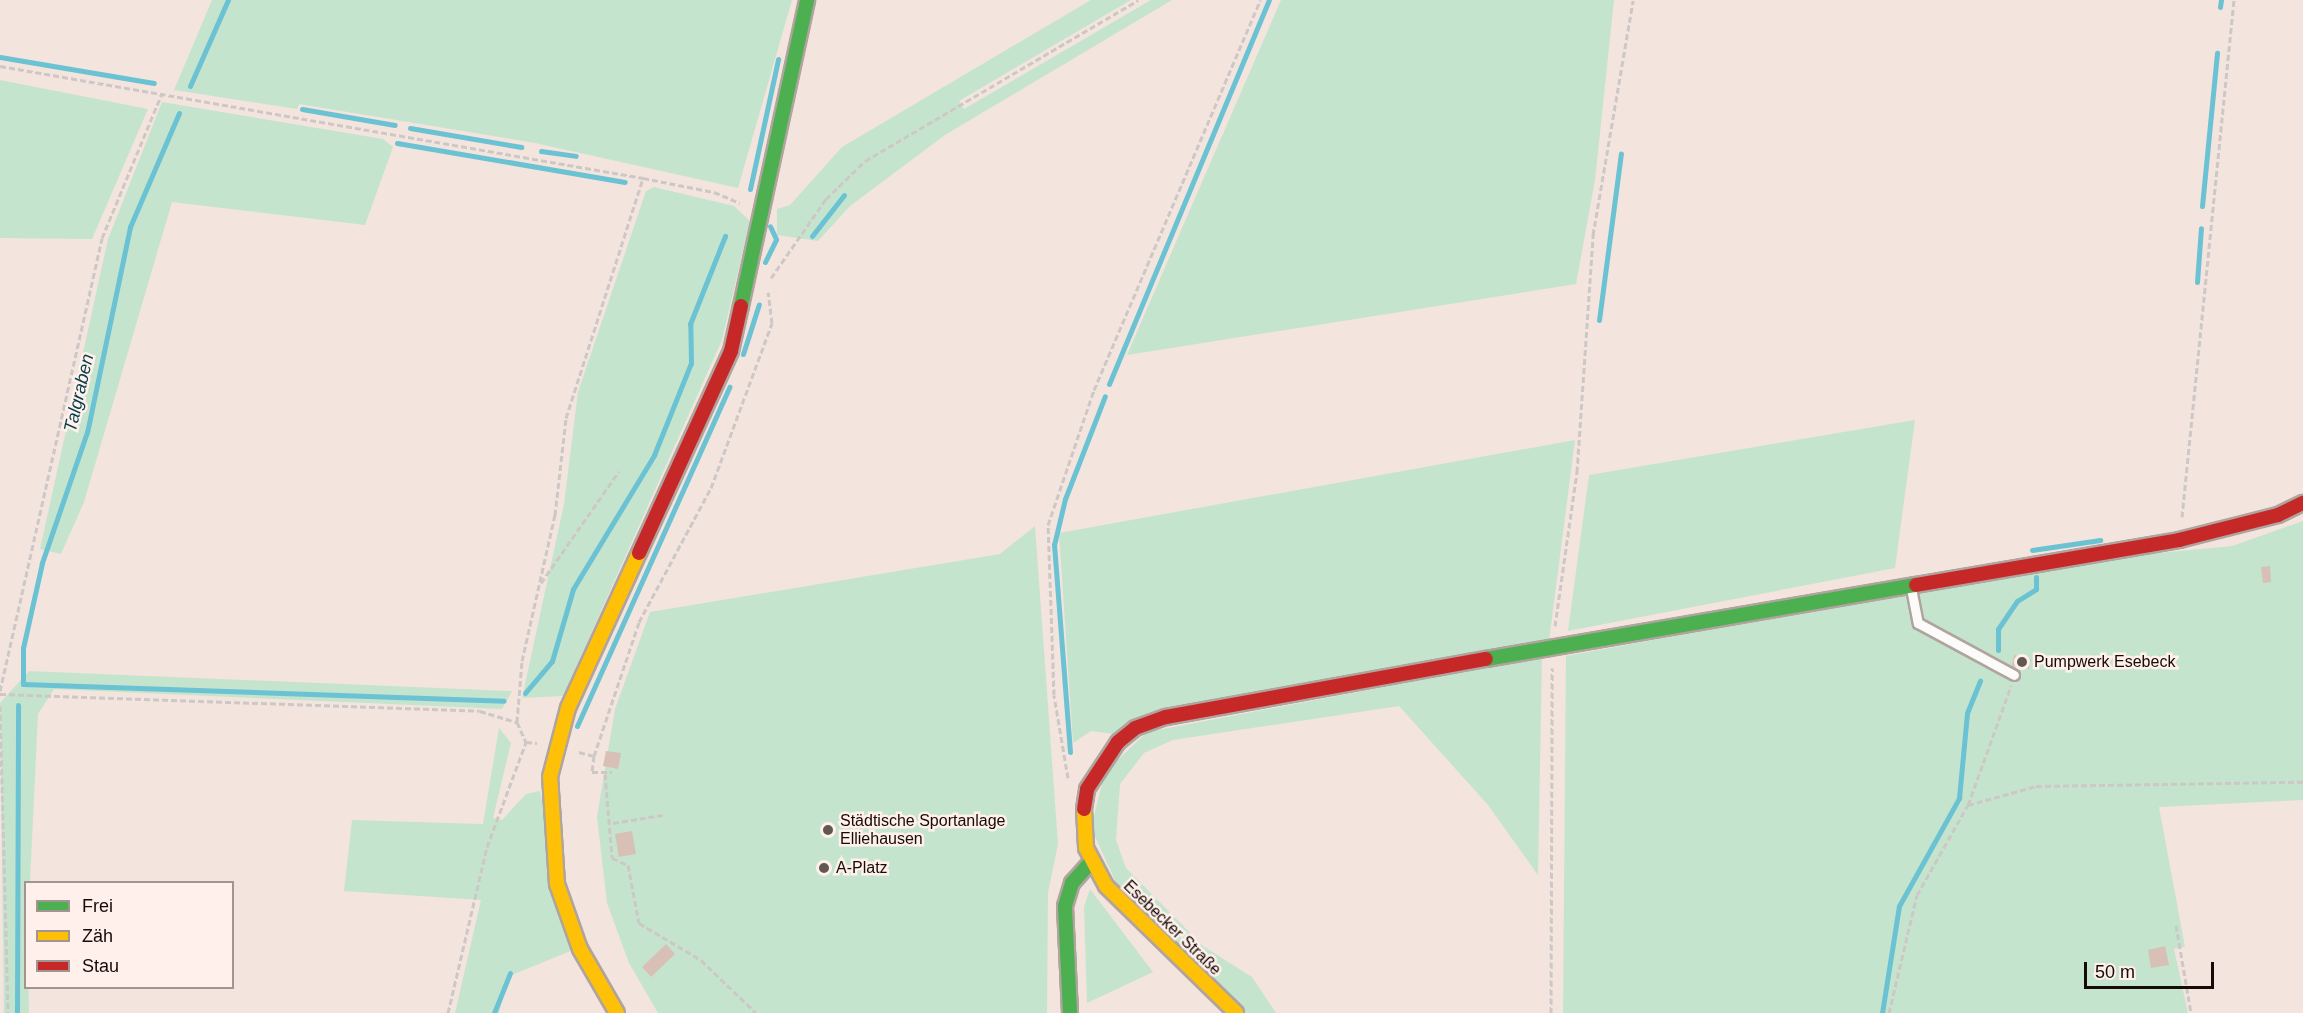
<!DOCTYPE html>
<meta charset="utf-8">
<style>
body{margin:0}
#map{position:relative;width:2303px;height:1013px;overflow:hidden;background:#f3e4dd;font-family:Helvetica,sans-serif}
div>[style]{position:absolute}
.green>*{inset:0;background:#c5e4ce}
.stream>*{height:5px;margin:-2.5px;padding:0 2.5px;transform-origin:2.5px;border-radius:2.5px;background:#6ac2d3}
.building>*{inset:0;background:#d8c0b6}
.path>*{height:3px;margin-top:-1.5px;transform-origin:0;background:repeating-linear-gradient(90deg,#cdc8c6 0 6px,transparent 0 9px)}
.roads{filter:drop-shadow(2px 0 #b0a49e) drop-shadow(-2px 0 #b0a49e) drop-shadow(0 2px #b0a49e) drop-shadow(0 -2px #b0a49e)}
.lane>*{height:9px;margin:-4.5px;padding:0 4.5px;transform-origin:4.5px;border-radius:4.5px;background:#fdfbfa}
.fast>*{height:14px;margin:-7px;padding:0 7px;transform-origin:7px;border-radius:7px;background:#4caf50}
.slow>*{height:14px;margin:-7px;padding:0 7px;transform-origin:7px;border-radius:7px;background:#ffc107}
.jam>*{height:14px;margin:-7px;padding:0 7px;transform-origin:7px;border-radius:7px;background:#c62828}
.dots>*{width:16px;height:16px;translate:-50% -50%;box-sizing:border-box;border:3px solid #fff0eb;border-radius:50%}
span{translate:-50% -50%;white-space:nowrap;text-align:center;line-height:1.15;-webkit-text-stroke:5px #fff0eb;paint-order:stroke}
.poi-label{font-size:16px;color:#160b07}
.left{translate:0 -50%;text-align:left}
.street-label{font-size:16px;color:#160b07}
.water-label{font-size:18px;color:#023e4a;font-style:italic}
.legend{position:absolute;left:24px;top:881px;width:210px;height:108px;box-sizing:border-box;background:#fff0eb;border:2px solid #a29490;margin:0;padding:8px 10px;list-style:none;font-size:18px;color:#160b07}
.legend li{display:flex;align-items:center;gap:12px;height:30px}
.legend b{width:30px;border:2px solid #a29490}
.scale{position:absolute;left:2084px;top:962px;width:130px;height:27px;box-sizing:border-box;border:3px solid #160b07;border-top:0;padding-left:8px;font-size:18px;line-height:21px;white-space:nowrap;color:#160b07;-webkit-text-stroke:4px #fff0eb;paint-order:stroke}
</style>
<div id="map">
<div class="green">
<div style="clip-path:polygon(212px 0,792px 0,738px 188px,535px 143px,299px 104px,297px 109px,174px 90px)"></div>
<div style="clip-path:polygon(1091px 0,1131px 0,959px 101px,964px 109px,1151px 0,1172px 0,945px 135px,850px 206px,818px 241px,777px 235px,777px 209px,790px 205px,842px 147px)"></div>
<div style="clip-path:polygon(1281px 0,1614px 0,1595px 180px,1576px 284px,1127px 355px)"></div>
<div style="clip-path:polygon(0 80px,148px 109px,92px 239px,0 238px)"></div>
<div style="clip-path:polygon(162px 102px,383px 139px,393px 147px,365px 225px,172px 202px,84px 502px,61px 554px,40px 549px,108px 239px)"></div>
<div style="clip-path:polygon(654px 187px,734px 206px,750px 221px,722px 340px,563px 696px,522px 698px,564px 504px,578px 392px,646px 191px)"></div>
<div style="clip-path:polygon(1915px 420px,1895px 568px,1568px 631px,1589px 475px)"></div>
<div style="clip-path:polygon(1575px 440px,1549px 641px,1113px 734px,1091px 731px,1073px 743px,1059px 533px)"></div>
<div style="clip-path:polygon(2303px 521px,2303px 800px,2159px 807px,2185px 947px,2174px 949px,2188px 1013px,1563px 1013px,1566px 656px,2096px 559px,2232px 546px)"></div>
<div style="clip-path:polygon(1035px 526px,1058px 844px,1048px 893px,1047px 1013px,658px 1013px,629px 963px,607px 903px,597px 817px,615px 709px,650px 612px,1000px 554px)"></div>
<div style="clip-path:polygon(1542px 657px,1538px 875px,1488px 805px,1399px 706px,1173px 740px,1144px 753px,1120px 784px,1116px 840px,1126px 868px,1203px 946px,1252px 977px,1276px 1013px,1247px 1013px,1121px 893px,1091px 828px,1105px 772px,1147px 732px)"></div>
<div style="clip-path:polygon(29px 671px,512px 691px,502px 709px,54px 689px,38px 714px,30px 882px,26px 882px,29px 1013px,4px 1013px,0 703px)"></div>
<div style="clip-path:polygon(499px 728px,511px 743px,493px 818px,502px 820px,526px 794px,540px 791px,573px 950px,507px 977px,499px 1013px,455px 1013px,481px 900px,344px 891px,352px 820px,483px 824px)"></div>
<div style="clip-path:polygon(1090px 889px,1153px 972px,1087px 1003px,1084px 907px)"></div>
</div>
<div class="stream">
<div style="left:2220px;top:7px;width:7px;rotate:-82deg"></div>
<div style="left:0;top:57px;width:156px;rotate:9.6deg"></div>
<div style="left:190px;top:86px;width:94px;rotate:-66.2deg"></div>
<div style="left:302px;top:109px;width:94px;rotate:9.8deg"></div>
<div style="left:179px;top:113px;width:124px;rotate:113.3deg"></div>
<div style="left:130px;top:227px;width:209px;rotate:101.8deg"></div>
<div style="left:87px;top:432px;width:139px;rotate:109deg"></div>
<div style="left:42px;top:563px;width:87px;rotate:102.6deg"></div>
<div style="left:23px;top:648px;width:36px;rotate:90deg"></div>
<div style="left:23px;top:684px;width:481px;rotate:2deg"></div>
<div style="left:410px;top:128px;width:113px;rotate:9.7deg"></div>
<div style="left:397px;top:143px;width:231px;rotate:9.7deg"></div>
<div style="left:541px;top:151px;width:35px;rotate:8deg"></div>
<div style="left:750px;top:189px;width:133px;rotate:-77.8deg"></div>
<div style="left:2202px;top:206px;width:154px;rotate:-84.4deg"></div>
<div style="left:812px;top:236px;width:52px;rotate:-52deg"></div>
<div style="left:765px;top:262px;width:25px;rotate:-64deg"></div>
<div style="left:776px;top:239px;width:14px;rotate:-115deg"></div>
<div style="left:2197px;top:282px;width:54px;rotate:-85.8deg"></div>
<div style="left:1599px;top:320px;width:168px;rotate:-82.5deg"></div>
<div style="left:743px;top:354px;width:52px;rotate:-72.3deg"></div>
<div style="left:1109px;top:384px;width:416px;rotate:-67.4deg"></div>
<div style="left:2032px;top:550px;width:69px;rotate:-8.4deg"></div>
<div style="left:1998px;top:650px;width:21px;rotate:-90deg"></div>
<div style="left:1998px;top:629px;width:34px;rotate:-56deg"></div>
<div style="left:2017px;top:601px;width:22px;rotate:-32deg"></div>
<div style="left:2036px;top:589px;width:12px;rotate:-90deg"></div>
<div style="left:525px;top:693px;width:42px;rotate:-49.8deg"></div>
<div style="left:552px;top:661px;width:75px;rotate:-73.7deg"></div>
<div style="left:573px;top:589px;width:157px;rotate:-58.8deg"></div>
<div style="left:654px;top:455px;width:99px;rotate:-68.1deg"></div>
<div style="left:691px;top:363px;width:39px;rotate:-91deg"></div>
<div style="left:690px;top:324px;width:95px;rotate:-68.3deg"></div>
<div style="left:577px;top:726px;width:372px;rotate:-65.8deg"></div>
<div style="left:1070px;top:752px;width:208px;rotate:-94.4deg"></div>
<div style="left:1054px;top:545px;width:47px;rotate:-76.6deg"></div>
<div style="left:1065px;top:499px;width:110px;rotate:-68.8deg"></div>
<div style="left:17px;top:1013px;width:308px;rotate:-89.8deg"></div>
<div style="left:494px;top:1013px;width:43px;rotate:-68.2deg"></div>
<div style="left:1882px;top:1013px;width:108px;rotate:-81deg"></div>
<div style="left:1899px;top:906px;width:124px;rotate:-60.9deg"></div>
<div style="left:1959px;top:798px;width:85px;rotate:-84.6deg"></div>
<div style="left:1967px;top:713px;width:35px;rotate:-68deg"></div>
</div>
<div class="building">
<div style="clip-path:polygon(2270px 566px,2271px 582px,2263px 583px,2261px 567px)"></div>
<div style="clip-path:polygon(2014px 655px,2031px 659px,2029px 669px,2012px 666px)"></div>
<div style="clip-path:polygon(606px 751px,621px 753px,618px 769px,603px 766px)"></div>
<div style="clip-path:polygon(632px 831px,636px 854px,619px 857px,615px 834px)"></div>
<div style="clip-path:polygon(666px 944px,675px 954px,651px 977px,642px 967px)"></div>
<div style="clip-path:polygon(2165px 946px,2169px 965px,2151px 968px,2148px 950px)"></div>
</div>
<div class="path">
<div style="left:0;top:66px;width:653px;rotate:9.88deg"></div>
<div style="left:643px;top:178px;width:72px;rotate:11.2deg"></div>
<div style="left:714px;top:192px;width:28px;rotate:23deg"></div>
<div style="left:771px;top:278px;width:96px;rotate:-55.2deg"></div>
<div style="left:826px;top:199px;width:54px;rotate:-44.3deg"></div>
<div style="left:865px;top:161px;width:317px;rotate:-30.5deg"></div>
<div style="left:2182px;top:517px;width:520px;rotate:-84.26deg"></div>
<div style="left:541px;top:583px;width:136px;rotate:-55.1deg"></div>
<div style="left:1555px;top:626px;width:156px;rotate:-81.9deg"></div>
<div style="left:1577px;top:472px;width:238px;rotate:-86.1deg"></div>
<div style="left:1593px;top:235px;width:238px;rotate:-80.3deg"></div>
<div style="left:0;top:691px;width:464px;rotate:-77.3deg"></div>
<div style="left:102px;top:238px;width:157px;rotate:-67.5deg"></div>
<div style="left:0;top:694px;width:480px;rotate:2deg"></div>
<div style="left:480px;top:711px;width:39px;rotate:17deg"></div>
<div style="left:517px;top:722px;width:22px;rotate:66deg"></div>
<div style="left:526px;top:742px;width:11px;rotate:5deg"></div>
<div style="left:0;top:706px;width:307px;rotate:88.5deg"></div>
<div style="left:517px;top:722px;width:61px;rotate:-85.3deg"></div>
<div style="left:522px;top:661px;width:150px;rotate:-77.3deg"></div>
<div style="left:555px;top:515px;width:98px;rotate:-83.5deg"></div>
<div style="left:566px;top:418px;width:252px;rotate:-72.2deg"></div>
<div style="left:579px;top:752px;width:16px;rotate:15deg"></div>
<div style="left:594px;top:756px;width:16px;rotate:97deg"></div>
<div style="left:592px;top:772px;width:20px"></div>
<div style="left:594px;top:756px;width:141px;rotate:-71.4deg"></div>
<div style="left:639px;top:622px;width:152px;rotate:-61.8deg"></div>
<div style="left:711px;top:488px;width:176px;rotate:-69.7deg"></div>
<div style="left:772px;top:323px;width:31px;rotate:-97deg"></div>
<div style="left:605px;top:774px;width:84px;rotate:85.2deg"></div>
<div style="left:612px;top:858px;width:17px;rotate:24deg"></div>
<div style="left:628px;top:865px;width:59px;rotate:79.3deg"></div>
<div style="left:639px;top:923px;width:72px;rotate:30.8deg"></div>
<div style="left:701px;top:960px;width:76px;rotate:43.9deg"></div>
<div style="left:1068px;top:778px;width:84px;rotate:-99.6deg"></div>
<div style="left:1054px;top:695px;width:170px;rotate:-92deg"></div>
<div style="left:1048px;top:525px;width:143px;rotate:-71.2deg"></div>
<div style="left:1094px;top:390px;width:424px;rotate:-66.9deg"></div>
<div style="left:1968px;top:805px;width:127px;rotate:-70.1deg"></div>
<div style="left:613px;top:823px;width:50px;rotate:-9.3deg"></div>
<div style="left:2176px;top:925px;width:89px;rotate:80.3deg"></div>
<div style="left:448px;top:1013px;width:171px;rotate:-76.8deg"></div>
<div style="left:487px;top:847px;width:112px;rotate:-69.6deg"></div>
<div style="left:1551px;top:1013px;width:345px;rotate:-89.8deg"></div>
<div style="left:1889px;top:1013px;width:121px;rotate:-76.7deg"></div>
<div style="left:1917px;top:895px;width:103px;rotate:-60.5deg"></div>
<div style="left:1968px;top:805px;width:71px;rotate:-15.6deg"></div>
<div style="left:2036px;top:786px;width:267px;rotate:-0.9deg"></div>
</div>
<div class="roads">
<div class="lane">
<div style="left:1911px;top:588px;width:36px;rotate:79deg"></div>
<div style="left:1918px;top:623px;width:109px;rotate:28.4deg"></div>
</div>
<div class="fast">
<div style="left:741px;top:306px;width:313px;rotate:-77.8deg"></div>
<div style="left:1486px;top:659px;width:436px;rotate:-9.8deg"></div>
<div style="left:1070px;top:1013px;width:107px;rotate:-92.7deg"></div>
<div style="left:1065px;top:906px;width:24px;rotate:-73deg"></div>
<div style="left:1072px;top:883px;width:30px;rotate:-48deg"></div>
</div>
<div class="slow">
<div style="left:1084px;top:809px;width:39px;rotate:87deg"></div>
<div style="left:1086px;top:848px;width:43px;rotate:62.2deg"></div>
<div style="left:1106px;top:886px;width:182px;rotate:44.3deg"></div>
<div style="left:617px;top:1013px;width:74px;rotate:-120deg"></div>
<div style="left:580px;top:949px;width:69px;rotate:-109.5deg"></div>
<div style="left:557px;top:884px;width:107px;rotate:-93.7deg"></div>
<div style="left:550px;top:777px;width:71px;rotate:-75.4deg"></div>
<div style="left:568px;top:708px;width:170px;rotate:-65.4deg"></div>
</div>
<div class="jam">
<div style="left:639px;top:553px;width:222px;rotate:-65.5deg"></div>
<div style="left:731px;top:351px;width:46px;rotate:-77.5deg"></div>
<div style="left:1916px;top:585px;width:267px;rotate:-9.7deg"></div>
<div style="left:2179px;top:540px;width:102px;rotate:-14.2deg"></div>
<div style="left:2278px;top:515px;width:28px;rotate:-26deg"></div>
<div style="left:1084px;top:809px;width:20px;rotate:-81deg"></div>
<div style="left:1087px;top:789px;width:56px;rotate:-56.6deg"></div>
<div style="left:1118px;top:742px;width:22px;rotate:-39deg"></div>
<div style="left:1135px;top:728px;width:33px;rotate:-20deg"></div>
<div style="left:1166px;top:717px;width:325px;rotate:-10.3deg"></div>
</div>
</div>
<div class="dots">
<div style="left:2022px;top:662px;background:#635752"></div>
<div style="left:828px;top:830px;background:#635752"></div>
<div style="left:824px;top:868px;background:#635752"></div>
</div>
<div class="poi-label">
<span class="left" style="left:2034px;top:662px">Pumpwerk Esebeck</span>
<span class="left" style="left:840px;top:830px">Städtische Sportanlage<br>Elliehausen</span>
<span class="left" style="left:836px;top:868px">A-Platz</span>
</div>
<div class="street-label">
<span style="left:1172px;top:928px;rotate:44deg">Esebecker Straße</span>
</div>
<div class="water-label">
<span style="left:79px;top:393px;rotate:-77deg">Talgraben</span>
</div>
<ul class="legend">
<li><b style="height:8px;background:#4caf50"></b>Frei</li>
<li><b style="height:8px;background:#ffc107"></b>Zäh</li>
<li><b style="height:8px;background:#c62828"></b>Stau</li>
</ul>
<div class="scale">50 m</div>
</div>
